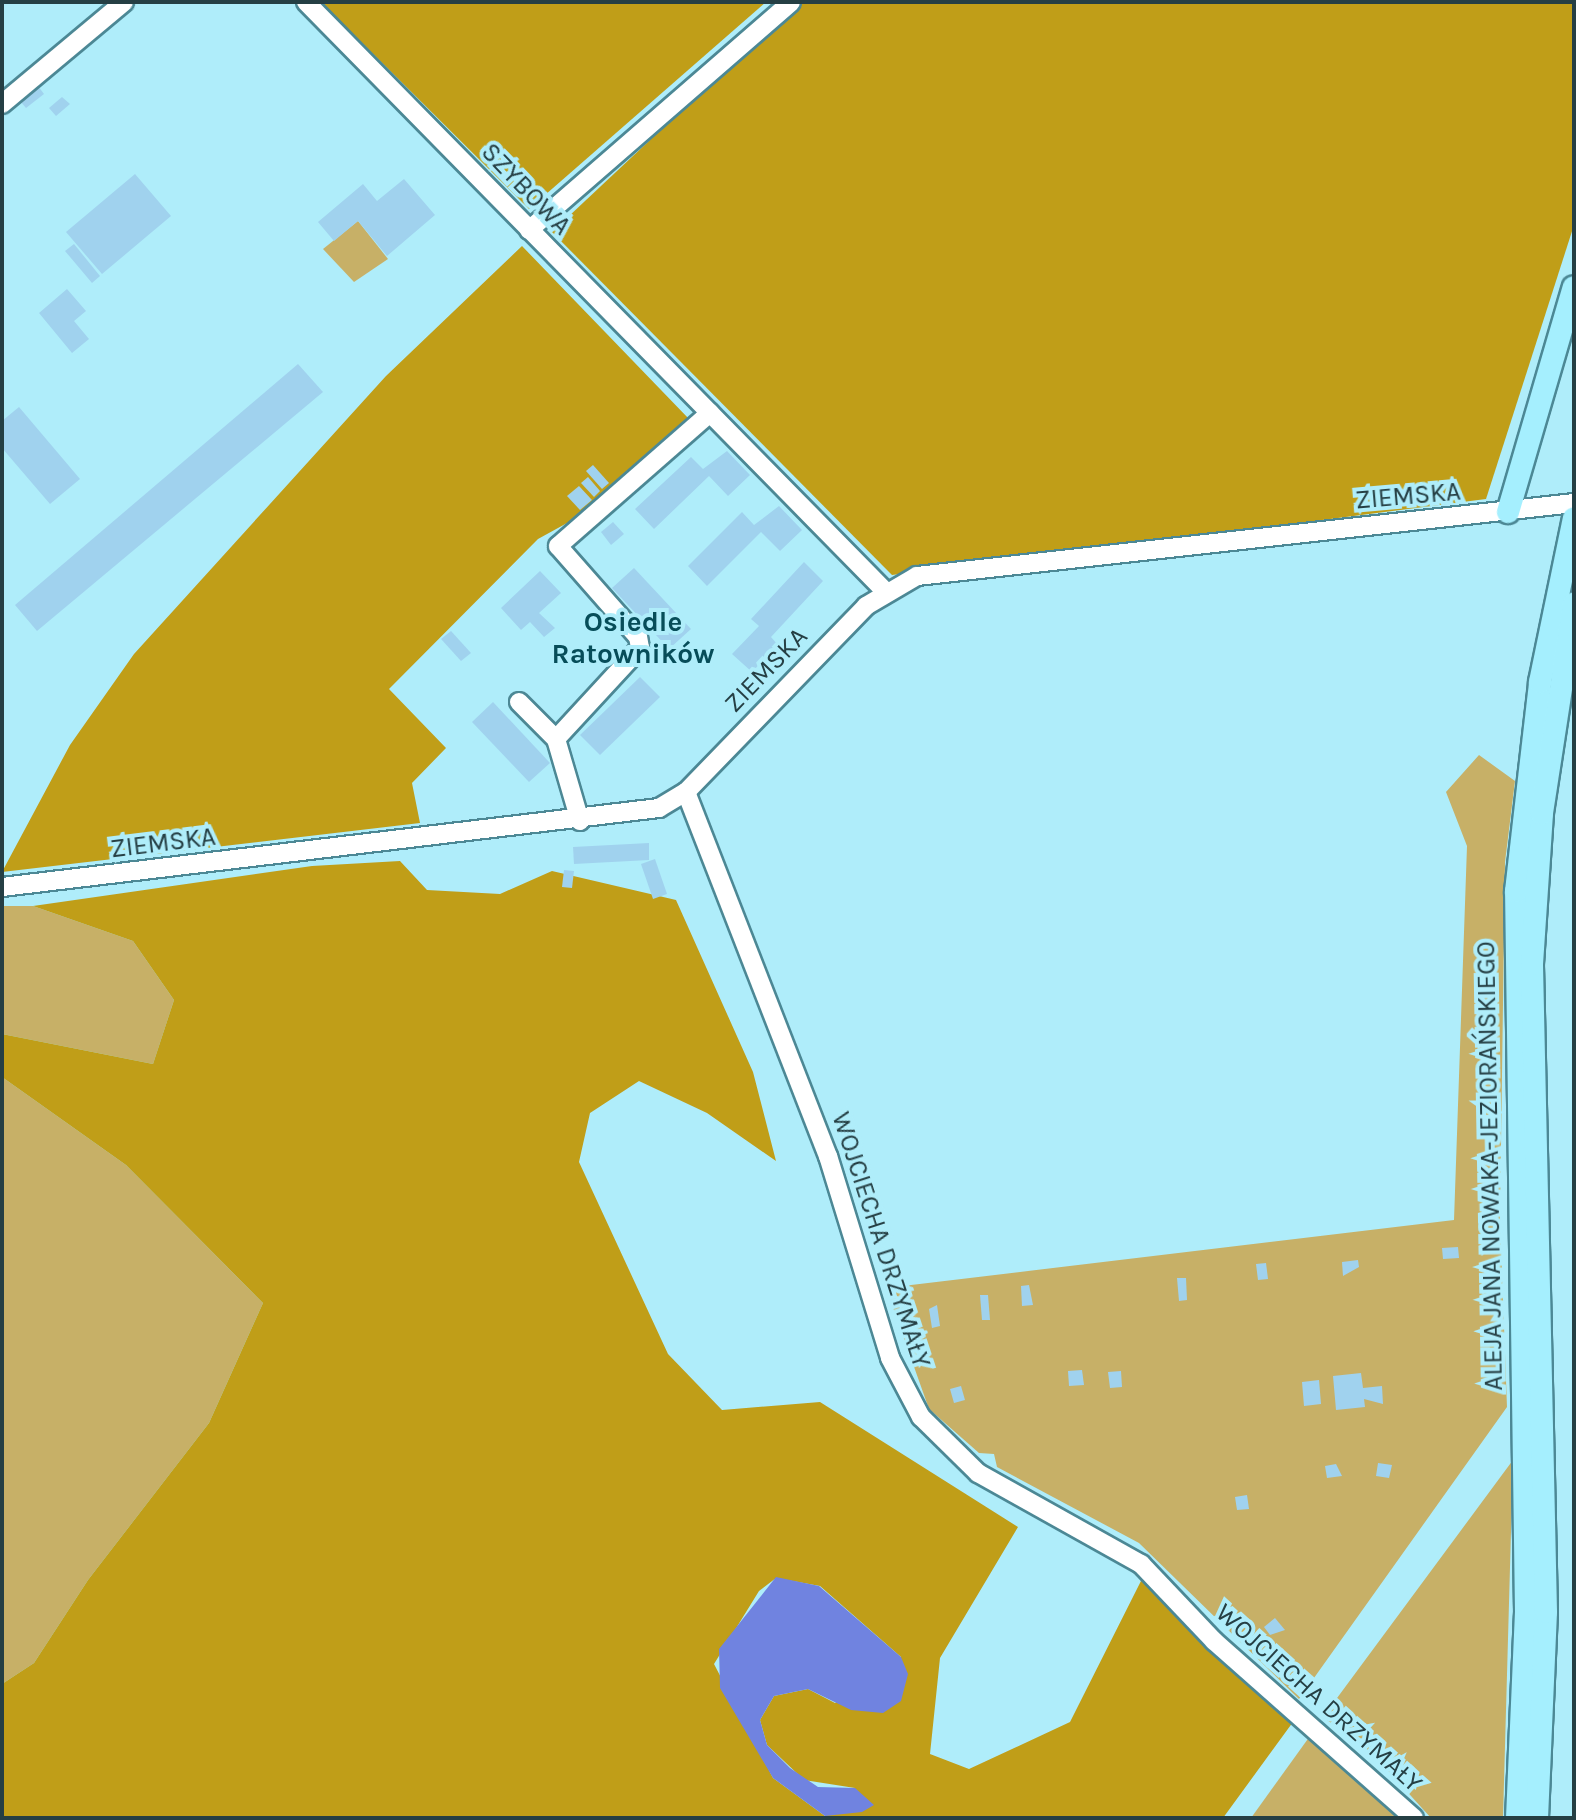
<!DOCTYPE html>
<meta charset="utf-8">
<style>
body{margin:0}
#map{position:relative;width:1576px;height:1820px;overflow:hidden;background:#afedfa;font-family:Karla,sans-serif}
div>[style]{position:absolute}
.green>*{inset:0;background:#c7b067}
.forest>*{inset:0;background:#c09e18}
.water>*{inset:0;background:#7083e0}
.building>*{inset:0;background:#a0d2ee}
.roads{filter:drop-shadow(2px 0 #4c8895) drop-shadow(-2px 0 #4c8895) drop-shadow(0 2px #4c8895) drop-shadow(0 -2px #4c8895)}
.minor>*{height:18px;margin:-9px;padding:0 9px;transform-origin:9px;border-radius:9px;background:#fff}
.major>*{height:22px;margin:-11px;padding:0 11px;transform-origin:11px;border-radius:11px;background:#a5effe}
span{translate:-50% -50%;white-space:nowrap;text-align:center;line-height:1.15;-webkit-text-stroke:8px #afedfa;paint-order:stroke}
.street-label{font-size:26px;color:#253f44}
.neighbourhood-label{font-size:28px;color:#074d59;font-weight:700}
.frame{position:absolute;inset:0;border:4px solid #253f44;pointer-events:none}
</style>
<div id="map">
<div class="green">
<div style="clip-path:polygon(358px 221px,388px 259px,354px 282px,323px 249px)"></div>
<div style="clip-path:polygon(1479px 755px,1515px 781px,1505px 862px,1500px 1218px,1507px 1407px,1299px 1699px,1139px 1543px,997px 1467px,994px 1454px,979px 1453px,929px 1409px,886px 1288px,1454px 1220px,1467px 846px,1446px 792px)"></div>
<div style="clip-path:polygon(2px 906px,33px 906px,133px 941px,174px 1000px,153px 1064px,2px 1034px)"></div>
<div style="clip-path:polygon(2px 1077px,126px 1165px,263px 1303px,209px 1423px,88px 1580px,34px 1663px,2px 1684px)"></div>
<div style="clip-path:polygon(1513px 1460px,1503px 1818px,1431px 1818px,1372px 1753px,1323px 1717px)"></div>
<div style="clip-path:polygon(1310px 1736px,1399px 1818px,1251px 1818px)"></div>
</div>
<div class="forest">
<div style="clip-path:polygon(321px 2px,766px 2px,529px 209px)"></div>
<div style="clip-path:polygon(797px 2px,1574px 2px,1574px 225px,1486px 499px,892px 575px,552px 232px)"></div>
<div style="clip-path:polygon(522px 246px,689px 419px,578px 517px,538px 539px,389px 689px,446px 748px,412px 783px,420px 823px,2px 872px,70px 745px,134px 654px,386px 376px)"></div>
<div style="clip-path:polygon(evenodd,400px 861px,427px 890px,500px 894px,552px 871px,676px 900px,753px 1072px,776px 1161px,707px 1113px,639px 1081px,590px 1113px,579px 1162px,668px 1354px,722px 1410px,820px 1402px,1018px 1527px,940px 1658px,930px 1754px,969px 1769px,1070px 1722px,1144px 1575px,1293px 1722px,1223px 1818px,2px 1818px,2px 1684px,34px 1663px,88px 1580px,209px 1423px,263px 1303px,126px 1165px,2px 1077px,2px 1034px,153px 1064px,174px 1000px,133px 941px,33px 906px,312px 866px,400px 861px,776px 1578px,820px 1586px,901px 1657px,835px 1703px,808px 1689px,774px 1696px,760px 1720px,767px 1745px,804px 1780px,855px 1788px,825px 1816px,773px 1778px,714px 1664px,759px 1591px,776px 1578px)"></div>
</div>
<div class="water">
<div style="clip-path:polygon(776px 1577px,819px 1586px,901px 1657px,908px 1674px,901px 1701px,883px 1713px,851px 1710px,808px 1689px,774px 1696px,760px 1720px,767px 1745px,790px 1768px,818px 1787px,855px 1788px,874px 1805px,862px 1812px,825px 1816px,773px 1778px,720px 1688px,719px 1649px)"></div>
</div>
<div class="building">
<div style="clip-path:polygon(38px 86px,44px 94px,26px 108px,20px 101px)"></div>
<div style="clip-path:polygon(62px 97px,70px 104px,56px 116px,49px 108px)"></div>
<div style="clip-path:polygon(135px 174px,171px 216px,102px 274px,66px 232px)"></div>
<div style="clip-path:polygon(404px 179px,435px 215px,387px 256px,358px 221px,334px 241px,318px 222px,363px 184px,377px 201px)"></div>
<div style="clip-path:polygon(74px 244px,100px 276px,92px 283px,65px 251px)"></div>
<div style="clip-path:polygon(67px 289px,86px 311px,74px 321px,89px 339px,72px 353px,39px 313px)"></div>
<div style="clip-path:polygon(298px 364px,323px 392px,37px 631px,15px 605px)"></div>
<div style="clip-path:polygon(19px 407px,80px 479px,50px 504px,2px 448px,2px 421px)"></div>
<div style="clip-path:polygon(727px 451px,750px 475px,728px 496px,709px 476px,654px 529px,635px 509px,691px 457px,703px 469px)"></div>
<div style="clip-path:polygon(593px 465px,609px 483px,602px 489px,586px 471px)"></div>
<div style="clip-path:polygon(588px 477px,600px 491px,594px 497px,581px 483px)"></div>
<div style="clip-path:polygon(579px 486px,592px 500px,580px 510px,567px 496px)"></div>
<div style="clip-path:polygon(779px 506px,802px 530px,780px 551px,761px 532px,707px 586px,688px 566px,742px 512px,754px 525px)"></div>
<div style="clip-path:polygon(613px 522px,624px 534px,611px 545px,601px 532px)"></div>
<div style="clip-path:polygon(804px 562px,823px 581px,771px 637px,778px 645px,752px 672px,732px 654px,759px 626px,751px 619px)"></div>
<div style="clip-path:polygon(634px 568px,691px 629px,669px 649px,612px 588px)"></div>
<div style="clip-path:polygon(540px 571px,561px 593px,539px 613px,555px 628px,544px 637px,530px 622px,521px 630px,501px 608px)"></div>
<div style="clip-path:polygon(451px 631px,471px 653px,461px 661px,441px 639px)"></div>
<div style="clip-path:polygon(640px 677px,660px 697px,600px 755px,580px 735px)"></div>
<div style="clip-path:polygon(493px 702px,550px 763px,529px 782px,472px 722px)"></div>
<div style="clip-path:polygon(649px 843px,649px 860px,574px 864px,573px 847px)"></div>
<div style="clip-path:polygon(655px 859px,667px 894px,653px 899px,641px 864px)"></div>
<div style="clip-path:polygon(564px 870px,574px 871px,572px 888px,562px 887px)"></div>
<div style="clip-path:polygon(1458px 1247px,1459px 1258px,1443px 1259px,1442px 1248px)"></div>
<div style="clip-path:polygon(1358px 1260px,1359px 1267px,1343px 1276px,1342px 1262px)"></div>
<div style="clip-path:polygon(1266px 1263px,1268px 1279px,1258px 1280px,1256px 1264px)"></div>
<div style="clip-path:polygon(1177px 1278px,1186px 1278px,1187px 1300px,1179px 1301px)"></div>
<div style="clip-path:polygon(1029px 1285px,1033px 1305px,1022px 1306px,1021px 1286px)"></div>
<div style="clip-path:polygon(980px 1295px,988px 1295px,990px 1320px,982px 1320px)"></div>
<div style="clip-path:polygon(937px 1305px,940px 1326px,932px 1328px,929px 1309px)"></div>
<div style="clip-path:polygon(1082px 1370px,1084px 1385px,1069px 1386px,1068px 1371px)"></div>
<div style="clip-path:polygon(1121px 1371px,1122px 1387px,1110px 1388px,1108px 1372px)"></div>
<div style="clip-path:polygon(1361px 1373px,1363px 1388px,1382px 1386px,1383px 1404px,1364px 1399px,1365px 1407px,1336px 1410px,1333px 1376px)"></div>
<div style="clip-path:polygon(1319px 1380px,1321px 1404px,1304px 1406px,1302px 1382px)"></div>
<div style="clip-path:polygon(961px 1386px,965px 1400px,954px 1403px,950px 1389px)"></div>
<div style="clip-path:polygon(1378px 1463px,1392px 1465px,1389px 1478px,1376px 1476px)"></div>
<div style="clip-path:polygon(1336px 1464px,1342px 1476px,1327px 1478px,1325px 1466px)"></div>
<div style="clip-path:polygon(1247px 1495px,1249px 1509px,1237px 1510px,1235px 1497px)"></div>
<div style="clip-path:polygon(1275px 1618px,1285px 1630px,1270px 1635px,1264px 1627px)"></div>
</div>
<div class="roads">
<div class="minor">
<div style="left:306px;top:2px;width:825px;rotate:45.49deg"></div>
<div style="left:2px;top:104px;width:159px;rotate:-39.9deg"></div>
<div style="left:529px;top:230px;width:347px;rotate:-41deg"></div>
<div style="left:519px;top:702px;width:52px;rotate:45deg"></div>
<div style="left:686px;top:792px;width:391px;rotate:68.7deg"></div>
<div style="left:828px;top:1156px;width:211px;rotate:72.9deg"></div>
<div style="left:890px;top:1358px;width:67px;rotate:62.3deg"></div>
<div style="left:921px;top:1417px;width:80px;rotate:44.5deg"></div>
<div style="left:978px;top:1473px;width:187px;rotate:29.2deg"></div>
<div style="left:1141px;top:1564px;width:106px;rotate:46.5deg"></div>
<div style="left:1214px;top:1641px;width:267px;rotate:41.5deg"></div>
<div style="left:580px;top:821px;width:85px;rotate:-106.3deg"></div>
<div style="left:556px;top:739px;width:124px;rotate:-47.3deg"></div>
<div style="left:640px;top:648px;width:11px;rotate:-100deg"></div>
<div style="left:638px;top:637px;width:121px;rotate:-131.3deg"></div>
<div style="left:558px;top:546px;width:202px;rotate:-41.2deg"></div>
<div style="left:2px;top:887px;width:662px;rotate:-6.86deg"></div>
<div style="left:659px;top:808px;width:31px;rotate:-31deg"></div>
<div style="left:686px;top:792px;width:259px;rotate:-45.9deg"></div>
<div style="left:866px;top:606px;width:59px;rotate:-30.5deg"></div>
<div style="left:917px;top:576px;width:661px;rotate:-6.34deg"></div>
</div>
<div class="major">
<div style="left:1508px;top:512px;width:234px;rotate:-73.7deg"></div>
<div style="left:1517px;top:1818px;width:206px;rotate:-87.5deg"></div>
<div style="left:1526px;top:1612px;width:721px;rotate:-90.79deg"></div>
<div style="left:1516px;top:891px;width:210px;rotate:-83.4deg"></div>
<div style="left:1540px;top:682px;width:167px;rotate:-78.3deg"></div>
<div style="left:1537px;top:1818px;width:206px;rotate:-87.5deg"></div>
<div style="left:1546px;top:1612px;width:648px;rotate:-91.24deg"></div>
<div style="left:1532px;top:964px;width:151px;rotate:-86.2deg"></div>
<div style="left:1542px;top:813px;width:212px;rotate:-81.3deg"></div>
</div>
</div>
<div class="street-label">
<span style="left:526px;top:189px;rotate:46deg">SZYBOWA</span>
<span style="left:1408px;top:496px;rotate:-5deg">ZIEMSKA</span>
<span style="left:766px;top:670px;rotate:-46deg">ZIEMSKA</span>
<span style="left:163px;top:843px;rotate:-7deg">ZIEMSKA</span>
<span style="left:1490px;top:1166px;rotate:-91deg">ALEJA JANA NOWAKA-JEZIORAŃSKIEGO</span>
<span style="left:881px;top:1240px;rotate:72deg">WOJCIECHA DRZYMAŁY</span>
<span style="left:1319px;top:1698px;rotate:42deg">WOJCIECHA DRZYMAŁY</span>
</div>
<div class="neighbourhood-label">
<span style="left:633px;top:638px">Osiedle<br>Ratowników</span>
</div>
<div class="frame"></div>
</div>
